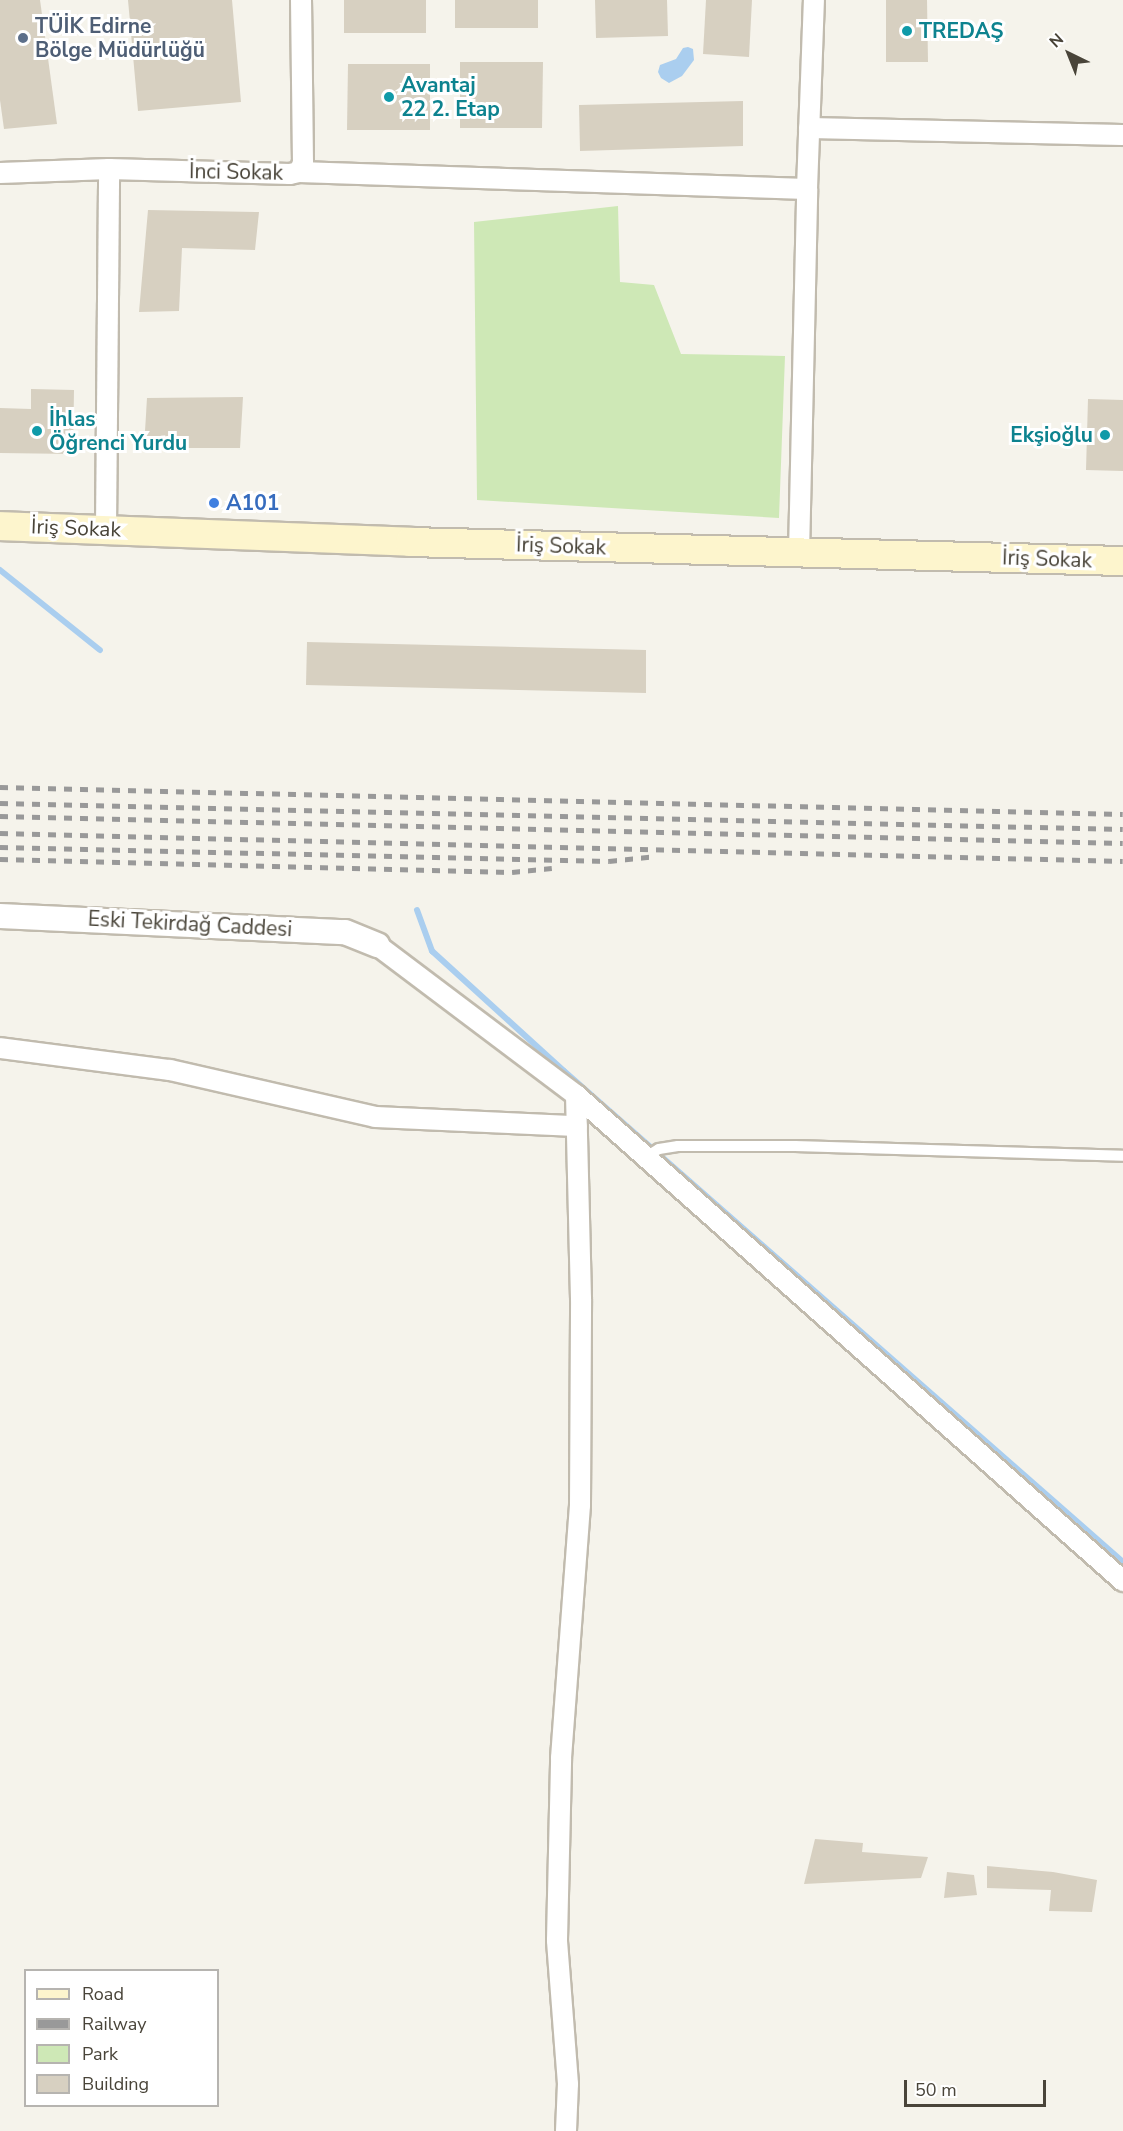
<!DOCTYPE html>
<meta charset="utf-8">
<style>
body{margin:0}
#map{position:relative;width:1123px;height:2131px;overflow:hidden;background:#f5f3eb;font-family:"Nunito Sans",sans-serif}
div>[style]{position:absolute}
.green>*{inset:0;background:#cee8b6}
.water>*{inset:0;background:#aaceef}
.stream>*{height:6px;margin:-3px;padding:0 3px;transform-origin:3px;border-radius:3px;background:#aaceef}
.building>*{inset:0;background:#d7d0c1}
.roads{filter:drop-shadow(2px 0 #c1bbae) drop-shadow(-2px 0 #c1bbae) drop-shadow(0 2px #c1bbae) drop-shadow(0 -2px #c1bbae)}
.service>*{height:10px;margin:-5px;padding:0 5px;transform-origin:5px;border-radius:5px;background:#fff}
.minor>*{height:20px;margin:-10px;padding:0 10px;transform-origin:10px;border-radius:10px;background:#fff}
.tertiary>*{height:24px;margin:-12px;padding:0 12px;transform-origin:12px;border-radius:12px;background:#fff}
.secondary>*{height:28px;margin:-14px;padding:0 14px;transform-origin:14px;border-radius:14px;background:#fdf5cd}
.rail>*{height:4.5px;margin-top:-2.25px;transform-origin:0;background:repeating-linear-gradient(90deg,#999 0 8px,transparent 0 16px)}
.dots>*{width:16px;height:16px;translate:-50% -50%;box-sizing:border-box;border:3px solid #fff;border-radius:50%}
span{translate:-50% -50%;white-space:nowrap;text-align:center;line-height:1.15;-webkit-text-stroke:6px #fff;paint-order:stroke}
.service-label{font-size:21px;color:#4e5e75;font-weight:700}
.left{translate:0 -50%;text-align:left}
.culture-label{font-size:21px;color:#0d838f;font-weight:700}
.right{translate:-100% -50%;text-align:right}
.street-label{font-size:21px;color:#494439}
.shop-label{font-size:21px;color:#366cbe;font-weight:700}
.legend{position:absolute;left:24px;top:1969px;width:195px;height:138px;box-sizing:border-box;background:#fff;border:2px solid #b6b4b0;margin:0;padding:8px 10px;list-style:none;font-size:18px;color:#494439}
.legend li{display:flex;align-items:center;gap:12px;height:30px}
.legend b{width:30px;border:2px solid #b6b4b0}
.north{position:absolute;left:1039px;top:24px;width:60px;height:60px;-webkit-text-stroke:4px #fff;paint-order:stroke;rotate:317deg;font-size:16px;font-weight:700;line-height:24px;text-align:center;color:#494439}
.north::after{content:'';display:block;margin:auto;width:21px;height:27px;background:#494439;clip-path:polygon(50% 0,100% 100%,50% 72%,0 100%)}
.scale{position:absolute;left:904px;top:2080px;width:142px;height:27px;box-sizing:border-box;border:3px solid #494439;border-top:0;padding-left:8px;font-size:18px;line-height:21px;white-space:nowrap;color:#494439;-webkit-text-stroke:4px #fff;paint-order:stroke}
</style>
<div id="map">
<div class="green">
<div style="clip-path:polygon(618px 206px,620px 282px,654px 285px,681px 354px,785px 356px,779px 518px,477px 500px,474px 222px)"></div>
</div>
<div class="water">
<div style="clip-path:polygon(688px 47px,693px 49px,694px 60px,682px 76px,669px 83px,661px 78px,658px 72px,660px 65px,676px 59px,683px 48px)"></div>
</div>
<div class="stream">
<div style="left:0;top:570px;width:128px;rotate:38.7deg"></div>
<div style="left:417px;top:910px;width:44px;rotate:69.9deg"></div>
<div style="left:432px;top:951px;width:178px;rotate:42.3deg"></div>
<div style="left:564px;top:1071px;width:744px;rotate:41.29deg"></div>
</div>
<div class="building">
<div style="clip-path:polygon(0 0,40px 0,57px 124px,4px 129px,0 100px)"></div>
<div style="clip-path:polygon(128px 0,232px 0,241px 102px,138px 111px)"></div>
<div style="clip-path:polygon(344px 0,426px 0,426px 33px,344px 33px)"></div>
<div style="clip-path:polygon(455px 0,538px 0,538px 28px,455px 28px)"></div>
<div style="clip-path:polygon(595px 0,667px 0,668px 36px,596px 38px)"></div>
<div style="clip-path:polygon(706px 0,752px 0,749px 57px,703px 54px)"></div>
<div style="clip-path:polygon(886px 0,927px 0,928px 62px,886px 62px)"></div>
<div style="clip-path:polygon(460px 62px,543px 62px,542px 128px,460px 128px)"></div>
<div style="clip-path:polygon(348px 64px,430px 64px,430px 130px,347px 130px)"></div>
<div style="clip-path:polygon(743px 101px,743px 146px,580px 151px,579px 105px)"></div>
<div style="clip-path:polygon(148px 210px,259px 212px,255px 250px,182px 248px,179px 311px,139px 312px)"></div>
<div style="clip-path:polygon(31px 389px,74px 390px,73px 454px,0 453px,0 408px,31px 409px)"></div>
<div style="clip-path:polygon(243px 397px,240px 448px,144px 448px,147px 398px)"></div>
<div style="clip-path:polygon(1088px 399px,1123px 400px,1123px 471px,1086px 470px)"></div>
<div style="clip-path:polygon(307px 642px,646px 650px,646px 693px,306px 685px)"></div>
<div style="clip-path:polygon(815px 1839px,863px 1843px,862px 1852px,928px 1857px,921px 1878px,804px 1884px)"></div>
<div style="clip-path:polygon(987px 1866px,1053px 1872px,1097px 1880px,1092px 1912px,1049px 1911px,1051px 1890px,987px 1888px)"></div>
<div style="clip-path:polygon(947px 1872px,974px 1875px,977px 1895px,944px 1898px)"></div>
</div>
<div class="roads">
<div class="service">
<div style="left:646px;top:1157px;width:15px;rotate:-32deg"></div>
<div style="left:659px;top:1149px;width:19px;rotate:-9deg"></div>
<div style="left:678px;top:1146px;width:117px"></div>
<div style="left:795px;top:1146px;width:328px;rotate:1.7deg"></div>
</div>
<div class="minor">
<div style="left:809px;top:128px;width:314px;rotate:1.3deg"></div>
<div style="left:299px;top:172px;width:10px;rotate:-66deg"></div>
<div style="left:303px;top:163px;width:163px;rotate:-90.7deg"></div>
<div style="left:0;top:173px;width:109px;rotate:-2.1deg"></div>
<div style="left:109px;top:169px;width:181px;rotate:1.6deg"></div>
<div style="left:290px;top:174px;width:9px;rotate:-13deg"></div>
<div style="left:299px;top:172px;width:508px;rotate:1.92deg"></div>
<div style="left:106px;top:529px;width:360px;rotate:-89.5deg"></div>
<div style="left:799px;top:553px;width:364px;rotate:-88.7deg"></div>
<div style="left:807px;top:189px;width:189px;rotate:-87.9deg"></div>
<div style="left:377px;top:945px;width:249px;rotate:37deg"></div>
<div style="left:576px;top:1095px;width:732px;rotate:41.62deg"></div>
<div style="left:0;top:1048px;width:171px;rotate:7.4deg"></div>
<div style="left:170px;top:1070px;width:210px;rotate:12.9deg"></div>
<div style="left:375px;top:1117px;width:202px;rotate:2.6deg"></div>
<div style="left:566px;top:2131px;width:47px;rotate:-87.6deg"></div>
<div style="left:568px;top:2084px;width:144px;rotate:-94.4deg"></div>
<div style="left:557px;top:1940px;width:182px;rotate:-88.7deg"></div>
<div style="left:561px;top:1758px;width:254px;rotate:-85.7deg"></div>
<div style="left:580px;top:1505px;width:206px;rotate:-89.7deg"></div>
<div style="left:581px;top:1299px;width:204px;rotate:-91.4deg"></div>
</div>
<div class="tertiary">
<div style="left:0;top:916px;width:345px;rotate:2.7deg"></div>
<div style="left:345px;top:932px;width:35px;rotate:22deg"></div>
</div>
<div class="secondary">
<div style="left:0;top:526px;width:410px;rotate:2.2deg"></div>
<div style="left:410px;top:542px;width:713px;rotate:1.53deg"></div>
</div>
</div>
<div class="rail">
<div style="left:0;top:787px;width:1123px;rotate:1.38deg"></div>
<div style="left:0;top:803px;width:1123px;rotate:1.33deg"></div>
<div style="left:0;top:816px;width:1123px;rotate:1.38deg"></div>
<div style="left:0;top:833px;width:1123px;rotate:1.43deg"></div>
<div style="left:0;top:847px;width:609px;rotate:1.32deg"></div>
<div style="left:609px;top:861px;width:48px;rotate:-5.9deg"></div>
<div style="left:0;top:859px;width:512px;rotate:1.45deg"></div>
<div style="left:512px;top:872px;width:40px;rotate:-5.7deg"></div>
</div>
<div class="dots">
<div style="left:907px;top:31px;background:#0f9aa8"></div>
<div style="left:23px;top:38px;background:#5c6f8a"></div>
<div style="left:389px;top:97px;background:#0f9aa8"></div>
<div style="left:37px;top:431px;background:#0f9aa8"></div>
<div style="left:1105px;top:435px;background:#0f9aa8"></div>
<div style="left:214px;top:503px;background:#3f7fe0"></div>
</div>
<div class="service-label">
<span class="left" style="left:35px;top:38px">TÜİK Edirne<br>Bölge Müdürlüğü</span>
</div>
<div class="culture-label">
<span class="left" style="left:919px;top:31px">TREDAŞ</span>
<span class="left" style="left:401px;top:97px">Avantaj<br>22 2. Etap</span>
<span class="left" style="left:49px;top:431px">İhlas<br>Öğrenci Yurdu</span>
<span class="right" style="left:1093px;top:435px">Ekşioğlu</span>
</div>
<div class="street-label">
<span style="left:236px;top:172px;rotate:1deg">İnci Sokak</span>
<span style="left:76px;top:528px;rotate:2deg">İriş Sokak</span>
<span style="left:561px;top:546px;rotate:2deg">İriş Sokak</span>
<span style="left:1047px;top:559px;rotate:2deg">İriş Sokak</span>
<span style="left:190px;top:924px;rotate:3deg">Eski Tekirdağ Caddesi</span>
</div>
<div class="shop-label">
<span class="left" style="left:226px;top:503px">A101</span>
</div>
<ul class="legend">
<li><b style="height:8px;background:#fdf5cd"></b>Road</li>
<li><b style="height:8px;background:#999"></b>Railway</li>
<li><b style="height:16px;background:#cee8b6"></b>Park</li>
<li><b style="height:16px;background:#d7d0c1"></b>Building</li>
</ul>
<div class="north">N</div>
<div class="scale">50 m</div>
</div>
